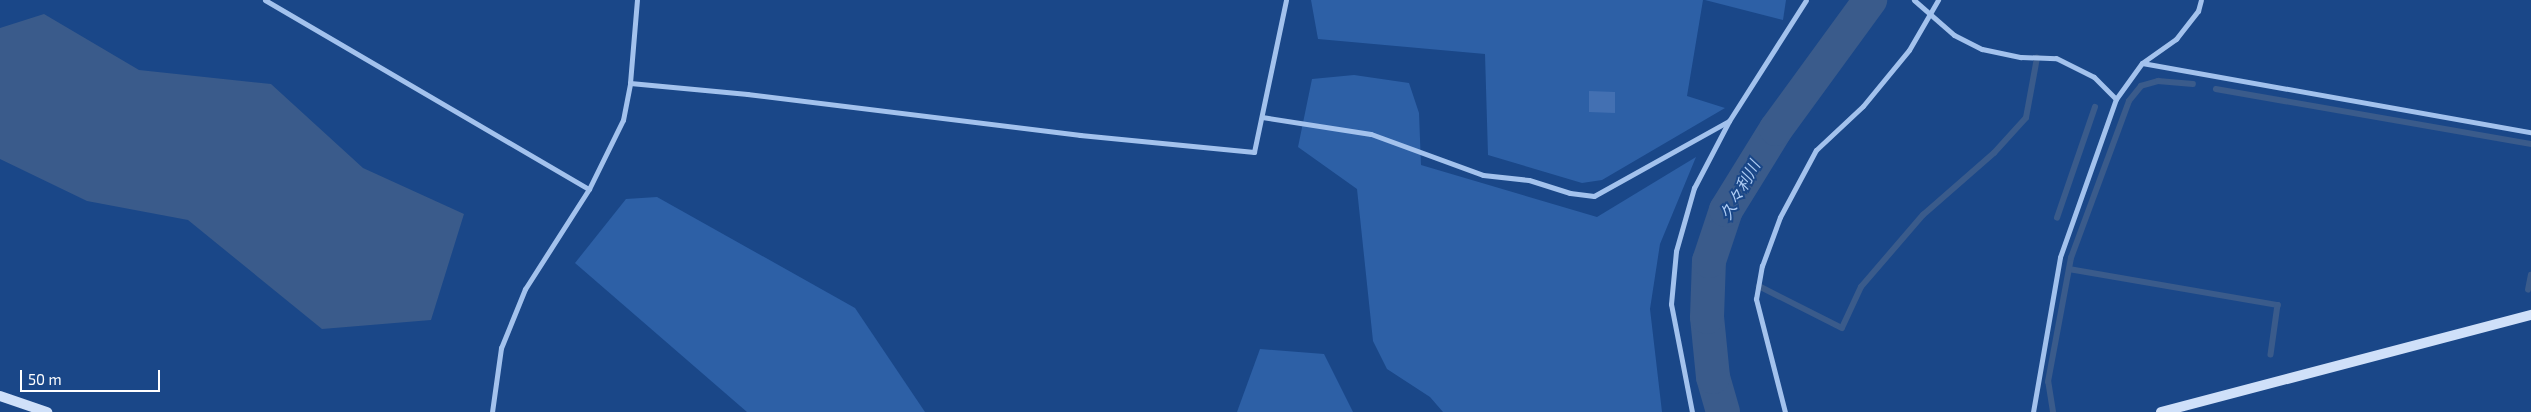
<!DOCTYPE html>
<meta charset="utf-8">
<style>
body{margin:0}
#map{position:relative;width:2531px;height:412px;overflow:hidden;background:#1a4788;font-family:"Exo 2","Noto Sans JP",sans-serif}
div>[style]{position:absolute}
.green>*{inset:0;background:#2d60a6}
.water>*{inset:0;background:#3a5b8b}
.stream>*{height:5.5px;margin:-2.75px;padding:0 2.75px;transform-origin:2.75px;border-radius:2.75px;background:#3a5b8b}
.river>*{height:34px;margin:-17px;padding:0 17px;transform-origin:17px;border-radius:17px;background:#3a5b8b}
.building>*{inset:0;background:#4370b2}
.street>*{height:5px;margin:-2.5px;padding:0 2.5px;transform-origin:2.5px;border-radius:2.5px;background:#a3c2ed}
.secondary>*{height:10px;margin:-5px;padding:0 5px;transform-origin:5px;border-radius:5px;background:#cfe0f9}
span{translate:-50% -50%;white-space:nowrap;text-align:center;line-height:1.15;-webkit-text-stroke:4px #1a4788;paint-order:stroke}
.water-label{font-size:16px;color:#aeccf4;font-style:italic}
.scale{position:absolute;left:20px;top:370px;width:140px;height:22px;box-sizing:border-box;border:2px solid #fff;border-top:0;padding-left:6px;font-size:15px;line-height:18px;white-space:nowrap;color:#fff;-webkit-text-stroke:4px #1a4788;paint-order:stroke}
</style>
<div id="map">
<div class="green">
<div style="clip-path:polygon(1311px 0,1703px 0,1687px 96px,1725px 108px,1602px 180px,1582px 183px,1488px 155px,1485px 54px,1318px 39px)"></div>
<div style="clip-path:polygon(1705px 0,1786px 0,1783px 20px)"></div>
<div style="clip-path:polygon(1354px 75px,1409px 83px,1419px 113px,1421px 165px,1597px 217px,1696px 157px,1660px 244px,1650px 309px,1662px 412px,1443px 412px,1430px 397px,1387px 369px,1373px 341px,1357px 189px,1298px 147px,1312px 79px)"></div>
<div style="clip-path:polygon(657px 197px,855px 308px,925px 412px,747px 412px,575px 263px,626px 199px)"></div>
<div style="clip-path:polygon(1260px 349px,1324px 354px,1353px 412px,1237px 412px)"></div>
</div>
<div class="water">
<div style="clip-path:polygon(44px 14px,139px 70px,271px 84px,363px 168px,464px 214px,431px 320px,322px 329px,188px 220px,87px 201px,0 159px,0 28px)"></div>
</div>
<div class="stream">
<div style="left:2216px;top:89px;width:320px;rotate:9.9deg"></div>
<div style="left:2057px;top:218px;width:117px;rotate:-71.1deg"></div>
<div style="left:2069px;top:269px;width:212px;rotate:9.8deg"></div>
<div style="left:2278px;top:305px;width:50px;rotate:98deg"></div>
<div style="left:1759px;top:286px;width:93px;rotate:26.8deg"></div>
<div style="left:1842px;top:328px;width:45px;rotate:-65.1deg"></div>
<div style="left:1861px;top:287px;width:95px;rotate:-49.3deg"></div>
<div style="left:1923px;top:215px;width:94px;rotate:-41.1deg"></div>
<div style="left:1994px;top:153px;width:47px;rotate:-47.6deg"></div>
<div style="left:2026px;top:118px;width:61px;rotate:-79.6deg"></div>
<div style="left:2528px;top:290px;width:15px;rotate:-79deg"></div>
<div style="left:2053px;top:412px;width:30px;rotate:-99deg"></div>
<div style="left:2048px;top:382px;width:126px;rotate:-79.5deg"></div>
<div style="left:2071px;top:258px;width:167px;rotate:-69.7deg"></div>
<div style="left:2129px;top:101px;width:19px;rotate:-51deg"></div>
<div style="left:2141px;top:86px;width:18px;rotate:-16deg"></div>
<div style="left:2158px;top:81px;width:35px;rotate:5deg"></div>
</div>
<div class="river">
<div style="left:1723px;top:412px;width:36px;rotate:-106deg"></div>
<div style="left:1713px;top:377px;width:60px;rotate:-95.7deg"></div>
<div style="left:1707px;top:317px;width:56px;rotate:-88deg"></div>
<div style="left:1709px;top:261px;width:54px;rotate:-71.6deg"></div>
<div style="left:1726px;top:210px;width:95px;rotate:-58.3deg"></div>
<div style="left:1776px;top:129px;width:160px;rotate:-53.9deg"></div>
</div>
<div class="building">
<div style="clip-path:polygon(1589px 91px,1615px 92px,1615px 113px,1589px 112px)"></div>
</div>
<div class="street">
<div style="left:265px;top:0;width:375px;rotate:30.3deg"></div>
<div style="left:1914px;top:0;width:53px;rotate:41.2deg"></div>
<div style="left:1954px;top:35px;width:31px;rotate:27deg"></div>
<div style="left:1982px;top:49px;width:40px;rotate:12deg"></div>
<div style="left:2021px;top:57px;width:35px;rotate:2deg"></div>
<div style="left:2056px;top:58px;width:42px;rotate:26.6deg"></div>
<div style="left:2094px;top:77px;width:31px;rotate:45deg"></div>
<div style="left:2142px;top:63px;width:395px;rotate:10.1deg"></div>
<div style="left:630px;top:83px;width:118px;rotate:5.4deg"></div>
<div style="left:747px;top:94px;width:336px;rotate:7deg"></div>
<div style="left:1080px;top:135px;width:175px;rotate:5.6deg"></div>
<div style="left:1254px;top:152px;width:155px;rotate:-78.1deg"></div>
<div style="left:1262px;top:117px;width:110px;rotate:8.9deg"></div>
<div style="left:1371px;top:134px;width:119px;rotate:20.1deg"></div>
<div style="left:1483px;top:175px;width:46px;rotate:6.2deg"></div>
<div style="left:1529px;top:180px;width:43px;rotate:17.6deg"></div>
<div style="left:1570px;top:193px;width:24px;rotate:7deg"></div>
<div style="left:1594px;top:196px;width:154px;rotate:-29.1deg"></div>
<div style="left:492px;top:412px;width:65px;rotate:-82deg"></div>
<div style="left:501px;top:348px;width:64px;rotate:-67.9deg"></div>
<div style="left:525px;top:289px;width:119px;rotate:-57.4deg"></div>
<div style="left:589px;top:189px;width:77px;rotate:-63.8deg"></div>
<div style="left:623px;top:120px;width:38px;rotate:-79deg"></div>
<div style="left:630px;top:83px;width:83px;rotate:-85.2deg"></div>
<div style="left:1692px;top:412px;width:110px;rotate:-101deg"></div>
<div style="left:1671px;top:304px;width:53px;rotate:-84.6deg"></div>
<div style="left:1676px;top:251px;width:66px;rotate:-74.1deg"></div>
<div style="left:1694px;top:188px;width:76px;rotate:-62.4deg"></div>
<div style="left:1729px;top:121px;width:143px;rotate:-57.5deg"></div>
<div style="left:1785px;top:412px;width:117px;rotate:-104.4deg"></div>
<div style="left:1756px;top:299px;width:34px;rotate:-80deg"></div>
<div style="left:1762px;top:266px;width:52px;rotate:-69.8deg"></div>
<div style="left:1780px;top:217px;width:76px;rotate:-61.8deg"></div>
<div style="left:1816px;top:150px;width:64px;rotate:-43.1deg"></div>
<div style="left:1863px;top:106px;width:72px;rotate:-50.6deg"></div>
<div style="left:1909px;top:50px;width:58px;rotate:-59.9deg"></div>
<div style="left:2033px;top:412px;width:157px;rotate:-80.1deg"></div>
<div style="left:2060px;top:257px;width:168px;rotate:-70.5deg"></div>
<div style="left:2116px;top:99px;width:44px;rotate:-54.2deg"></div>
<div style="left:2142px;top:63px;width:42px;rotate:-35.2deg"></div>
<div style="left:2176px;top:39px;width:36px;rotate:-52deg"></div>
<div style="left:2198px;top:11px;width:11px;rotate:-75deg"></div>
</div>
<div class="secondary">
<div style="left:0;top:396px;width:50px;rotate:18.8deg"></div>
<div style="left:2161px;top:412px;width:383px;rotate:-14.7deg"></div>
</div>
<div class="water-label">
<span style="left:1740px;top:190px;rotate:-61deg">久々利川</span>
</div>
<div class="scale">50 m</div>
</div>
